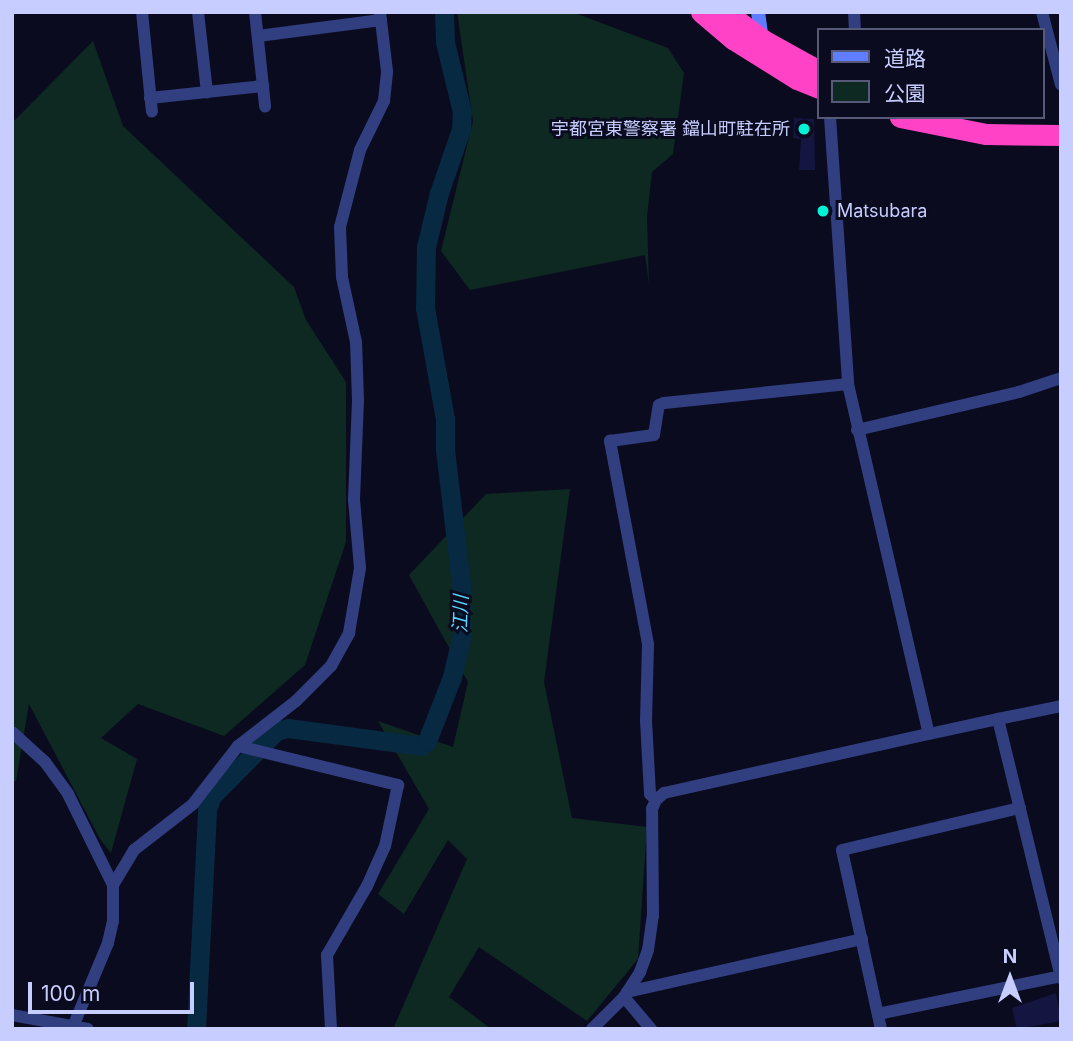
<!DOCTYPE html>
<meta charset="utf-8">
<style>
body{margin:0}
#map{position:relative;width:1073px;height:1041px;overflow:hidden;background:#0a0b1e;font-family:Inter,"Noto Sans JP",sans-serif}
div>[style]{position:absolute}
.green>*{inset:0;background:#0d2921}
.river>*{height:19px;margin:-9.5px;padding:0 9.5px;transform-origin:9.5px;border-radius:9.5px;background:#072941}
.building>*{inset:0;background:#151541}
.street>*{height:12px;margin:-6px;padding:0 6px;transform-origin:6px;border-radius:6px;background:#313f81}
.secondary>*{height:14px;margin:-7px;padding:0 7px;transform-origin:7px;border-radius:7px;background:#5e7dff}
.highway>*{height:21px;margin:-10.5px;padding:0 10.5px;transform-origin:10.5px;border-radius:10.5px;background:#ff42c6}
.dots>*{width:19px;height:19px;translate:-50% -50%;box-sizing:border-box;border:4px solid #0a0b1e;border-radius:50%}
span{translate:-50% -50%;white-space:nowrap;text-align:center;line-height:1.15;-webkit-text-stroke:6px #0a0b1e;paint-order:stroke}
.poi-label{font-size:18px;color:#c7cdff}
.right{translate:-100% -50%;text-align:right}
.left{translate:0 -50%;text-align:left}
.water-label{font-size:19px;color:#55d5ff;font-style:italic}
.frame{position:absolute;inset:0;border:14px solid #c7cdff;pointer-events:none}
.legend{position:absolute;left:817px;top:28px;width:228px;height:91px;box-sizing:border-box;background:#0a0b1e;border:2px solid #565978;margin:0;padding:9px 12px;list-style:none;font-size:21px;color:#c7cdff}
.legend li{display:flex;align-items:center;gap:14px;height:35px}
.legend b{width:35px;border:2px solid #565978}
.north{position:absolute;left:975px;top:943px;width:70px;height:70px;-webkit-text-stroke:5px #0a0b1e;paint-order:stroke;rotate:0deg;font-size:19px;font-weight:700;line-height:28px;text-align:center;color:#c7cdff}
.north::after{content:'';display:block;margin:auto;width:24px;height:32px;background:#c7cdff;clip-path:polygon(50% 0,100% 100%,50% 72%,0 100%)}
.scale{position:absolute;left:28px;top:982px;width:166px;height:32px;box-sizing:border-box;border:4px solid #c7cdff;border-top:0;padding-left:9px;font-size:21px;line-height:24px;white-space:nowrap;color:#c7cdff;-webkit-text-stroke:5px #0a0b1e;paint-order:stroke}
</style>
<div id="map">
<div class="green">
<div style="clip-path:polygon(457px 12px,572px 12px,668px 48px,684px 73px,673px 154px,652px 172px,647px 217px,649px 284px,645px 255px,470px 290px,441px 251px,473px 121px)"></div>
<div style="clip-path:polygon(93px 41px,123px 126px,294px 287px,306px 320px,346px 382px,346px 542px,305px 665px,224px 736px,138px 704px,101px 738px,137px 759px,111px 853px,100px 839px,29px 704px,16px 781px,12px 782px,12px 123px)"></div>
<div style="clip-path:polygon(570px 489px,544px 682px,572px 818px,647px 827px,638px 959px,587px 1021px,479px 947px,449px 997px,491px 1029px,393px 1029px,467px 859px,448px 840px,404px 914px,378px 894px,429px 809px,378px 721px,453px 747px,468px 682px,409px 575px,486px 494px)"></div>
</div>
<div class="river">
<div style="left:196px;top:1029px;width:220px;rotate:-87.1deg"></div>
<div style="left:207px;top:809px;width:14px;rotate:-69deg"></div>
<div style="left:212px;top:796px;width:91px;rotate:-45.4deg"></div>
<div style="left:276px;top:731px;width:12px;rotate:-14deg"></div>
<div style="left:288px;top:728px;width:134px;rotate:7.7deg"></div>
<div style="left:421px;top:746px;width:8px;rotate:-40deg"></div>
<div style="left:427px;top:741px;width:69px;rotate:-68.7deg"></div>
<div style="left:452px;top:677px;width:44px;rotate:-76.9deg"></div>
<div style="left:462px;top:634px;width:42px;rotate:-90deg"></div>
<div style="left:462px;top:592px;width:143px;rotate:-96.8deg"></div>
<div style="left:445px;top:450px;width:31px;rotate:-90deg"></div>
<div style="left:445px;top:419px;width:113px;rotate:-100.2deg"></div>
<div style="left:425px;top:308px;width:61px;rotate:-89.1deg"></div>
<div style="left:426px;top:247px;width:56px;rotate:-76.5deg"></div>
<div style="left:439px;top:193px;width:68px;rotate:-71deg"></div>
<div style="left:461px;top:129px;width:17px;rotate:-87deg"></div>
<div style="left:462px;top:112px;width:72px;rotate:-103.7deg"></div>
<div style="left:445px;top:42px;width:30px;rotate:-92deg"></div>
</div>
<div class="building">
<div style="clip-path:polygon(794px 118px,814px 119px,815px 170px,799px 170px,801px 139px,793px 138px)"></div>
<div style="clip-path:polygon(1056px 993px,1061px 1021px,1017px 1029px,1012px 1008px)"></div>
</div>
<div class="street">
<div style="left:142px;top:12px;width:100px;rotate:84.3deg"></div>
<div style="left:198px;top:12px;width:81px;rotate:83.6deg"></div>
<div style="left:255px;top:12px;width:95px;rotate:83.9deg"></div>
<div style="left:854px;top:12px;width:18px;rotate:87deg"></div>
<div style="left:1042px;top:12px;width:75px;rotate:75.4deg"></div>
<div style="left:258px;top:36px;width:124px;rotate:-7.4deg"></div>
<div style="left:150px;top:98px;width:114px;rotate:-6.1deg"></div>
<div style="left:830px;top:117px;width:268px;rotate:86.1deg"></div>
<div style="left:848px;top:384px;width:359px;rotate:77deg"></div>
<div style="left:929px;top:734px;width:71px;rotate:-12.3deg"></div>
<div style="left:998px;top:719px;width:267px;rotate:76.3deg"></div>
<div style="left:857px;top:430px;width:166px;rotate:-13.2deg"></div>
<div style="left:1019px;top:392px;width:44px;rotate:-18.4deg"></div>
<div style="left:998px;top:719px;width:64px;rotate:-11.7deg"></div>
<div style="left:12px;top:732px;width:45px;rotate:42.3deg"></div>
<div style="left:45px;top:762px;width:39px;rotate:54deg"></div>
<div style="left:68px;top:794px;width:102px;rotate:63.7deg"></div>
<div style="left:113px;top:885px;width:36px;rotate:90deg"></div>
<div style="left:113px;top:921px;width:23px;rotate:103deg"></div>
<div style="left:108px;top:943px;width:93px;rotate:112.7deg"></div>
<div style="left:238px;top:746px;width:165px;rotate:13.7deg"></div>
<div style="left:398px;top:785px;width:62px;rotate:102deg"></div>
<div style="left:385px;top:846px;width:44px;rotate:114.2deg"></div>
<div style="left:367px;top:886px;width:80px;rotate:120.1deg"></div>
<div style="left:327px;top:955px;width:74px;rotate:86.9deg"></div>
<div style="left:656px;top:800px;width:8px;rotate:-135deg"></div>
<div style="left:650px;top:794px;width:73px;rotate:-93.1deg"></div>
<div style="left:646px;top:721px;width:77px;rotate:-88.5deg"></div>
<div style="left:648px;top:644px;width:207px;rotate:-100.6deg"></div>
<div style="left:610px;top:441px;width:44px;rotate:-7.8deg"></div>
<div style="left:654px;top:435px;width:30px;rotate:-81deg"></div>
<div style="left:659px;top:405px;width:5px;rotate:-22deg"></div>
<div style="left:664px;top:403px;width:185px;rotate:-5.9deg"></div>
<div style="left:113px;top:885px;width:41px;rotate:-59deg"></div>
<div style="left:134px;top:850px;width:75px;rotate:-37.9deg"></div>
<div style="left:193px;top:804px;width:73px;rotate:-52.2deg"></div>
<div style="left:238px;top:746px;width:73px;rotate:-37.8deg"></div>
<div style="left:296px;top:701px;width:49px;rotate:-45deg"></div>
<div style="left:331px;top:666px;width:38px;rotate:-61deg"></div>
<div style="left:349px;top:633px;width:66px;rotate:-80.4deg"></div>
<div style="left:360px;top:568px;width:68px;rotate:-95deg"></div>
<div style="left:354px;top:500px;width:99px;rotate:-87.7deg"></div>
<div style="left:358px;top:401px;width:59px;rotate:-91.9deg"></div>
<div style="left:356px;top:342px;width:66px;rotate:-102.2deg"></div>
<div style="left:342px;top:277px;width:50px;rotate:-92.3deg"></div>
<div style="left:340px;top:227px;width:80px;rotate:-75.4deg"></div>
<div style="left:360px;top:150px;width:55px;rotate:-63.9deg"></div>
<div style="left:384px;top:101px;width:30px;rotate:-84deg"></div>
<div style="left:387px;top:71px;width:59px;rotate:-96.8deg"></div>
<div style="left:627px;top:992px;width:241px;rotate:-12.7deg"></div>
<div style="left:624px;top:997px;width:42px;rotate:49.8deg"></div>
<div style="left:878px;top:1014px;width:187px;rotate:-11.7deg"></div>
<div style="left:12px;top:1015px;width:77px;rotate:10.4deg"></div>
<div style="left:592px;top:1029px;width:45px;rotate:-45deg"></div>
<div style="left:624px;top:997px;width:30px;rotate:-57deg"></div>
<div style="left:640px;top:972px;width:23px;rotate:-70deg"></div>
<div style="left:648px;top:950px;width:34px;rotate:-82deg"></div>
<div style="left:653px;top:916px;width:107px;rotate:-90.5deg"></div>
<div style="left:652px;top:809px;width:10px;rotate:-66deg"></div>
<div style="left:656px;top:800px;width:11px;rotate:-41deg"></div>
<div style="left:664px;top:793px;width:271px;rotate:-12.6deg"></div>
<div style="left:881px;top:1029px;width:183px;rotate:-102.3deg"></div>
<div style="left:842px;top:850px;width:183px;rotate:-13.3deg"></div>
</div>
<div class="secondary">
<div style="left:758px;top:12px;width:30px;rotate:82deg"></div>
</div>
<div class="highway">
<div style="left:701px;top:12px;width:42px;rotate:40.2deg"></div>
<div style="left:733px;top:39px;width:75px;rotate:32deg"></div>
<div style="left:797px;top:79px;width:24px;rotate:22deg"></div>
<div style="left:726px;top:12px;width:46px;rotate:37.1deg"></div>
<div style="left:763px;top:40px;width:64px;rotate:29deg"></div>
<div style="left:900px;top:117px;width:88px;rotate:11.2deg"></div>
<div style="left:986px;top:134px;width:75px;rotate:0.8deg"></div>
</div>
<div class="dots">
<div style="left:804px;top:129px;background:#00f2d6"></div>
<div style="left:823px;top:211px;background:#00f2d6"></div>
</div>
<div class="poi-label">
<span class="right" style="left:790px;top:129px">宇都宮東警察署 鐺山町駐在所</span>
<span class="left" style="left:837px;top:211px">Matsubara</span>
</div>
<div class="water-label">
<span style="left:461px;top:614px;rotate:-88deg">江川</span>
</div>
<div class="frame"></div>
<ul class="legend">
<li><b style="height:9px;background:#5e7dff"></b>道路</li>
<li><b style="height:19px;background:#0d2921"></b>公園</li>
</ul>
<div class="north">N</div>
<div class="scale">100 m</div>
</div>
